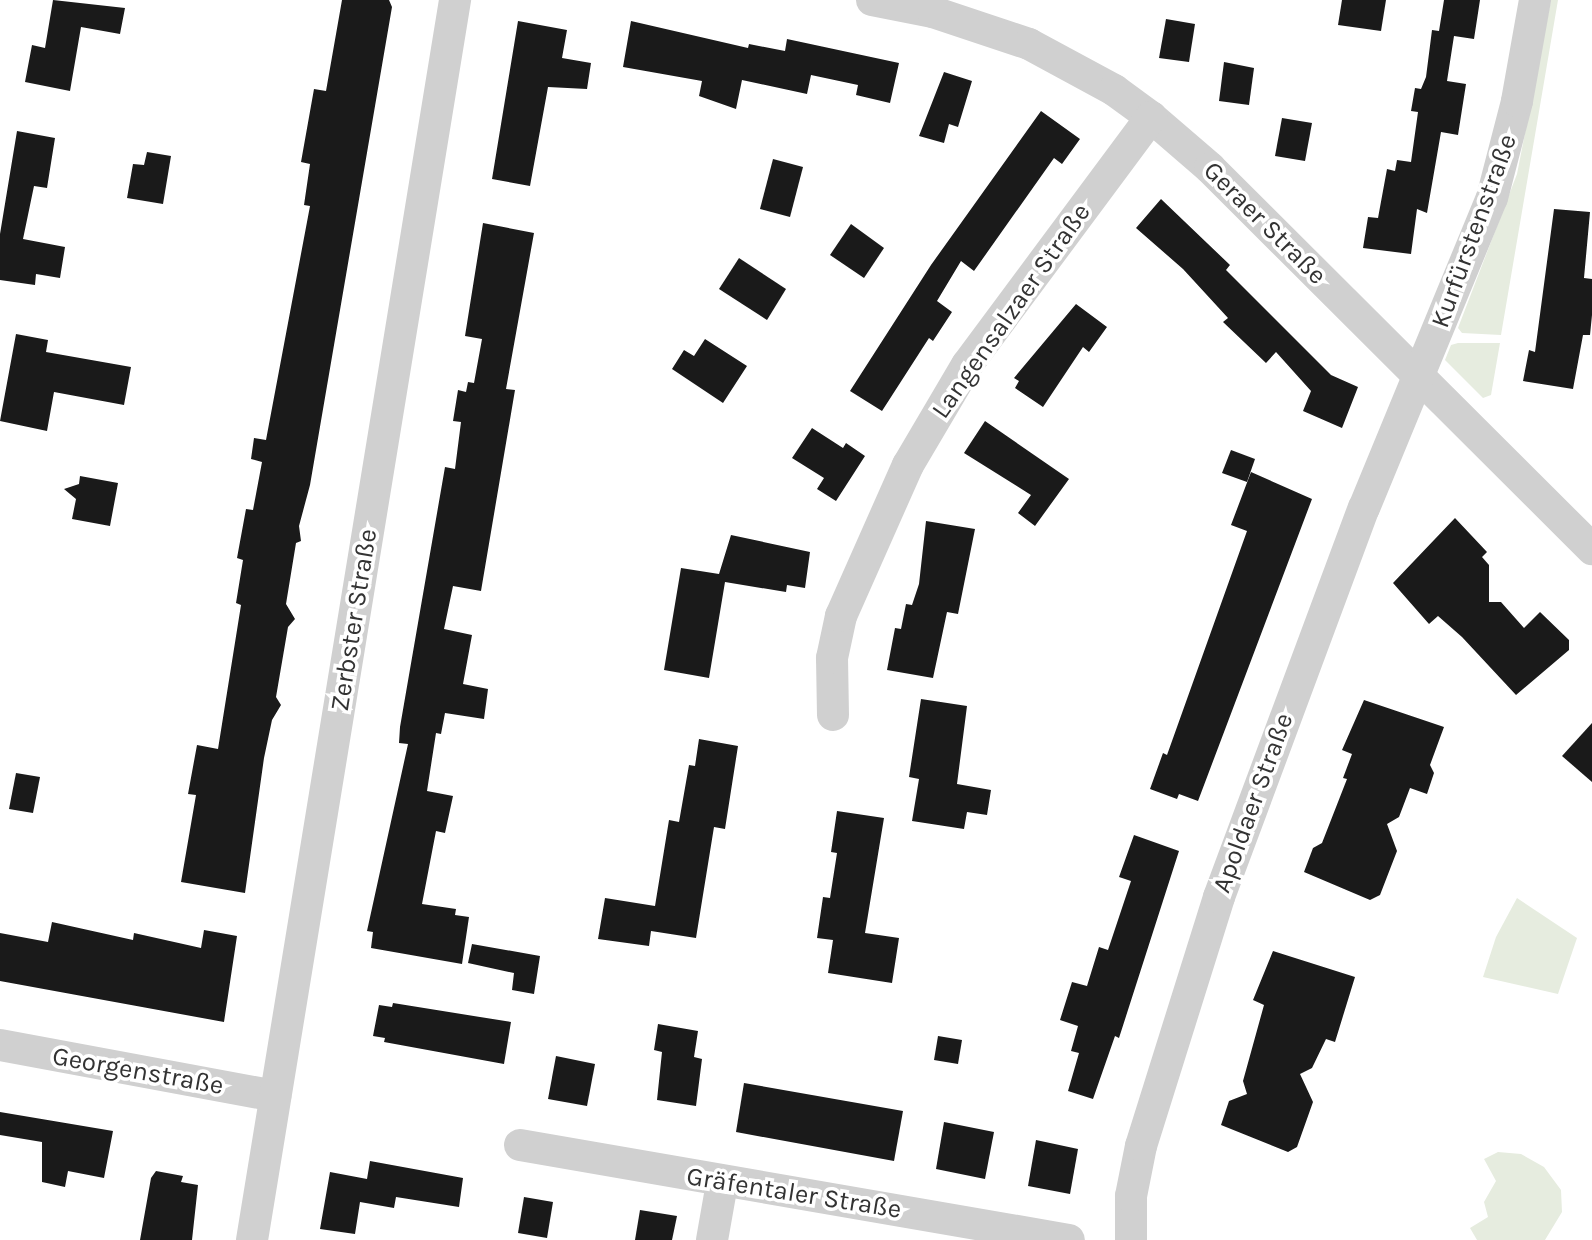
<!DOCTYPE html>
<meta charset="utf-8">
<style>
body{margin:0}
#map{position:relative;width:1592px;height:1240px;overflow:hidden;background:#fff;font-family:Karla,sans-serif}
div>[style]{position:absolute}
.green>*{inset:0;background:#e6ecdf}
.building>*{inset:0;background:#1a1a1a}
.minor>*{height:32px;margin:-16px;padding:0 16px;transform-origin:16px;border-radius:16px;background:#d0d0d0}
span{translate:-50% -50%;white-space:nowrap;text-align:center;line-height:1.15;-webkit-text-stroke:7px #fff;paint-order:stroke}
.street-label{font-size:26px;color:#333}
</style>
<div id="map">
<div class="green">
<div style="clip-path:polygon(1551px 0,1558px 0,1501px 335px,1462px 333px,1458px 328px,1517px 174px)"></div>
<div style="clip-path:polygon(1458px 343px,1500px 343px,1491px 395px,1483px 398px,1445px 360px,1451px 345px)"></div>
<div style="clip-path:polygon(1517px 898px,1577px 938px,1558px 994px,1483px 977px,1496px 937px)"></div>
<div style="clip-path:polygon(1498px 1152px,1521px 1154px,1544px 1167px,1561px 1190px,1562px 1212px,1545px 1240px,1477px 1240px,1470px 1228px,1488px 1217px,1484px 1202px,1496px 1181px,1484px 1159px)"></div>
</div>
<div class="building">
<div style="clip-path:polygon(53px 0,125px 8px,120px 34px,81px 27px,70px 91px,25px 82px,32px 45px,45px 48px)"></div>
<div style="clip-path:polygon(342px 0,389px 0,392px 7px,310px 485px,299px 526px,301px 541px,296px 543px,286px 604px,295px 619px,288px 627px,276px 697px,281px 705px,272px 720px,264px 758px,245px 893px,181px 882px,196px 795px,188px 794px,197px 745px,218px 749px,241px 605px,236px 603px,243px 560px,237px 558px,246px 509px,253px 510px,262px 462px,251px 459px,254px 438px,266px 440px,310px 206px,304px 205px,310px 164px,301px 162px,314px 89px,326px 91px)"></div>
<div style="clip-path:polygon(1342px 0,1386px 0,1381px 31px,1338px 25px)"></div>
<div style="clip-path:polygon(1444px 0,1480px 0,1474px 39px,1454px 36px,1447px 81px,1466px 84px,1458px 135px,1441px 132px,1427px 213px,1417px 209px,1411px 254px,1363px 248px,1368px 217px,1378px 218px,1387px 169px,1395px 171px,1397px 160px,1411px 162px,1418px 112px,1411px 111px,1415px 88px,1421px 89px,1426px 77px,1432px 30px,1439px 31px)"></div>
<div style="clip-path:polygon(1166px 19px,1195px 24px,1189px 62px,1159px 58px)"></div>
<div style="clip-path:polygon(518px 21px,567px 30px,562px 58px,591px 63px,587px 89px,548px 87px,530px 186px,492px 179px)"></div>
<div style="clip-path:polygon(631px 21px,748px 48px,749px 44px,785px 51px,787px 39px,899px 63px,890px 103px,856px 95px,858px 85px,811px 75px,807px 94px,742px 80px,736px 109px,699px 96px,702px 81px,623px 67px)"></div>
<div style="clip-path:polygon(1224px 62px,1254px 68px,1249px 105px,1219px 101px)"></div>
<div style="clip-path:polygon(944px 72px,972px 81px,958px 127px,949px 124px,944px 143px,919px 136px)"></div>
<div style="clip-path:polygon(1041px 111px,1080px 139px,1062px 164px,1054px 158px,974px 271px,961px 261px,937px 301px,952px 312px,933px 341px,929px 338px,882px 411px,850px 391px,931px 265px)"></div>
<div style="clip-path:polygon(1282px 118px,1312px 123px,1305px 161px,1275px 156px)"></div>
<div style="clip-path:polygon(17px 131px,55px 138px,47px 188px,34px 186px,23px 239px,65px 247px,60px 278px,36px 274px,35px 285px,0 280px,0 234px)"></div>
<div style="clip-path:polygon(147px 152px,171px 156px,163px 204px,127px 198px,133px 164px,144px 165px)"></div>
<div style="clip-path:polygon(773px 159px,803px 167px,790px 217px,760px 209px)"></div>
<div style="clip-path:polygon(1161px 199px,1230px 265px,1226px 270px,1331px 375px,1358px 387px,1342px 428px,1303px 411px,1311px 391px,1276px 352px,1266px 363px,1223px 322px,1228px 318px,1183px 269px,1136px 228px)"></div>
<div style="clip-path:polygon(1554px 209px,1590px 212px,1584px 278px,1592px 279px,1592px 315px,1590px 335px,1583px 335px,1573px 389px,1523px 381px,1529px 350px,1535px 352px)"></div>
<div style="clip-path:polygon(483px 223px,534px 233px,506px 389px,515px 390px,481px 591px,453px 586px,444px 629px,472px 635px,463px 684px,488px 689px,484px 719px,445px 713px,441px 734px,436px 733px,427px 791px,453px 796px,445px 833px,436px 831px,422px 904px,456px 909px,455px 915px,469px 917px,462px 964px,371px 948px,373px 932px,367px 931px,408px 744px,399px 743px,400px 727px,445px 467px,455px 469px,461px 422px,453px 421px,458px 390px,466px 392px,468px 382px,474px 383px,482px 339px,465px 336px)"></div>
<div style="clip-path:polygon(851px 224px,884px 248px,864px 278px,830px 255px)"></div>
<div style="clip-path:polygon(739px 258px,786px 289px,767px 320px,719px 289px)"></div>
<div style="clip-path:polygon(1076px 304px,1107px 327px,1089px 352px,1083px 347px,1043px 407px,1015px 388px,1019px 381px,1014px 378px)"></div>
<div style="clip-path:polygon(16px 334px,48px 340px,46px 352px,131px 367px,124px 405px,54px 392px,47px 431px,0 421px)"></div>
<div style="clip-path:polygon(705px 339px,747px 366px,723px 403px,672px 369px,684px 350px,694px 356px)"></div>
<div style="clip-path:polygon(985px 421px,1069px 479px,1035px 526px,1018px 513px,1031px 495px,964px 453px)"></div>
<div style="clip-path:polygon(812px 428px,843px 448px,846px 443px,865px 456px,836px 501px,817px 489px,824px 478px,792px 458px)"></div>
<div style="clip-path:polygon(1231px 450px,1255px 459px,1247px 482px,1222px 473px)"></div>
<div style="clip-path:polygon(1251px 472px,1312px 499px,1198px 801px,1179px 794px,1177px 799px,1150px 789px,1163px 753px,1167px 755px,1247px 531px,1231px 525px)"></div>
<div style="clip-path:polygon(80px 476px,118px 483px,110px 526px,72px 519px,76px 499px,64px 489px,79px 484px)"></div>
<div style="clip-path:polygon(1455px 518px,1487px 552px,1482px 557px,1489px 565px,1489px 602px,1501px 602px,1524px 628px,1540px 612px,1569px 640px,1569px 650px,1516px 695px,1462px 637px,1438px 616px,1429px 624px,1393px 583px)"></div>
<div style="clip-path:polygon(926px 521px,975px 529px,958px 614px,947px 612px,933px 678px,887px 670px,895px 628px,901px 629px,906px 604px,912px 605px,919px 584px)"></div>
<div style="clip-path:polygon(731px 535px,810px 552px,805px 588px,787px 585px,786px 592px,725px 582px,709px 678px,664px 670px,681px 568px,719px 574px)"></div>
<div style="clip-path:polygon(921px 699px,967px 706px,957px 784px,991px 790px,987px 815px,967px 812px,964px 829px,912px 821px,919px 779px,909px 777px)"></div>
<div style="clip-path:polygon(1364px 700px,1444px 727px,1430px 765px,1434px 773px,1427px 794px,1410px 788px,1399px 817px,1387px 824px,1397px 851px,1380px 895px,1370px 900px,1304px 872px,1313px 848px,1322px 843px,1347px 779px,1343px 778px,1352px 754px,1342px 750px)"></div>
<div style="clip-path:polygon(1592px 723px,1592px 782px,1562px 756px)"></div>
<div style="clip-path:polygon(699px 739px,738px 746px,725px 829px,714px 827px,696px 938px,651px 931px,649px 946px,598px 939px,605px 898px,655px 906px,669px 820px,679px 822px,689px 765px,695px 766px)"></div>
<div style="clip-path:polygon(16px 773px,40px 777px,33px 813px,9px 809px)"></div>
<div style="clip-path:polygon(837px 811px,884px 818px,865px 933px,899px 938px,892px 983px,828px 973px,833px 940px,817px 938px,823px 897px,830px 898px,837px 853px,831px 852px)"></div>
<div style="clip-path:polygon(1134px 835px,1179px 851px,1119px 1038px,1115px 1036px,1093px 1099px,1068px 1091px,1079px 1053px,1071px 1051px,1078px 1026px,1060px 1020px,1072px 982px,1087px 986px,1099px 947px,1108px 950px,1131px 881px,1119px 877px)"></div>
<div style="clip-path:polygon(52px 922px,133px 940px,134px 933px,201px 948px,204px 930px,237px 936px,224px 1022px,0 981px,0 933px,48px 942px)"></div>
<div style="clip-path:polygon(472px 944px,540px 956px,534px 994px,512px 990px,514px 973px,468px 963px)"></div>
<div style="clip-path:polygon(1273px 951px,1355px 977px,1335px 1042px,1326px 1039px,1312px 1068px,1300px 1074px,1313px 1102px,1297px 1147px,1288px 1152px,1221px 1125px,1229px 1101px,1247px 1094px,1243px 1081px,1264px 1005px,1253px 1000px)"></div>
<div style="clip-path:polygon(393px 1003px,511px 1022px,504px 1064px,384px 1042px,385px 1038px,373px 1036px,379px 1005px,392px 1007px)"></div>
<div style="clip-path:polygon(658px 1024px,698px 1031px,694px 1057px,702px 1059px,696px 1106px,657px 1100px,662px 1052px,654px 1050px)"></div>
<div style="clip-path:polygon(938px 1036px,962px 1040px,958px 1064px,934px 1060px)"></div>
<div style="clip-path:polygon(556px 1056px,595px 1064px,587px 1106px,548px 1099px)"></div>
<div style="clip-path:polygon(744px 1083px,903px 1111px,894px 1161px,736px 1132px)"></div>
<div style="clip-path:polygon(0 1112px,113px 1131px,104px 1178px,68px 1171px,65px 1187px,42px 1182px,42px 1142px,0 1135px)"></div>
<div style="clip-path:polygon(944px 1122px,994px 1132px,985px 1179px,936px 1169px)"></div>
<div style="clip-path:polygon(1036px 1140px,1078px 1149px,1070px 1194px,1028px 1186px)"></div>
<div style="clip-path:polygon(370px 1161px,463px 1178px,459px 1207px,396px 1197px,394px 1208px,360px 1202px,355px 1234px,320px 1229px,330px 1172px,367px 1179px)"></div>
<div style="clip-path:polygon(156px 1171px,183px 1176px,181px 1182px,198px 1185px,192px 1240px,140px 1240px,151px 1178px)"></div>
<div style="clip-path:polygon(524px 1197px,553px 1202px,547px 1238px,518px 1233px)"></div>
<div style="clip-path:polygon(640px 1210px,677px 1216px,672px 1240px,635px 1240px)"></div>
</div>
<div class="minor">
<div style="left:872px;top:0;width:62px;rotate:11.1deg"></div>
<div style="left:933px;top:12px;width:101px;rotate:18.4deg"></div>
<div style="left:1029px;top:44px;width:97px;rotate:28.4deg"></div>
<div style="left:1114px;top:90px;width:46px;rotate:36.1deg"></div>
<div style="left:1151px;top:117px;width:78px;rotate:40.8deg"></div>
<div style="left:1210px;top:168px;width:540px;rotate:44.92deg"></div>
<div style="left:833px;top:715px;width:57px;rotate:-91deg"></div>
<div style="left:832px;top:658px;width:43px;rotate:-77.9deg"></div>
<div style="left:841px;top:616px;width:165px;rotate:-66.1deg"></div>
<div style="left:908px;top:465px;width:116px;rotate:-59.5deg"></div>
<div style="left:967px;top:365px;width:309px;rotate:-53.4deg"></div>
<div style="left:0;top:1045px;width:280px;rotate:10.5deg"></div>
<div style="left:520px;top:1145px;width:557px;rotate:9.82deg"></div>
<div style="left:252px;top:1240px;width:1257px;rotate:-80.7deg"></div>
<div style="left:712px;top:1240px;width:58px;rotate:-80deg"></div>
<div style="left:1131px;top:1240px;width:44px;rotate:-90deg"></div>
<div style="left:1131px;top:1196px;width:51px;rotate:-78.7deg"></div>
<div style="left:1141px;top:1146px;width:261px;rotate:-72.6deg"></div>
<div style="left:1219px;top:897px;width:415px;rotate:-69.6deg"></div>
<div style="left:1364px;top:508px;width:335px;rotate:-67.6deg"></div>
<div style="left:1492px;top:198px;width:100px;rotate:-75.5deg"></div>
<div style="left:1517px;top:101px;width:103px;rotate:-79.9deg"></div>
</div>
<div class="street-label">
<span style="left:1265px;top:223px;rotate:45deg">Geraer Straße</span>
<span style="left:1474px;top:231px;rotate:-70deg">Kurfürstenstraße</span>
<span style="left:1011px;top:311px;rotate:-55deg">Langensalzaer Straße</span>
<span style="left:354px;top:620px;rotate:-81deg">Zerbster Straße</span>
<span style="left:1253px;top:803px;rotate:-70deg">Apoldaer Straße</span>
<span style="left:138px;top:1071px;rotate:10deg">Georgenstraße</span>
<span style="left:794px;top:1193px;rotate:9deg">Gräfentaler Straße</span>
</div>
</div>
